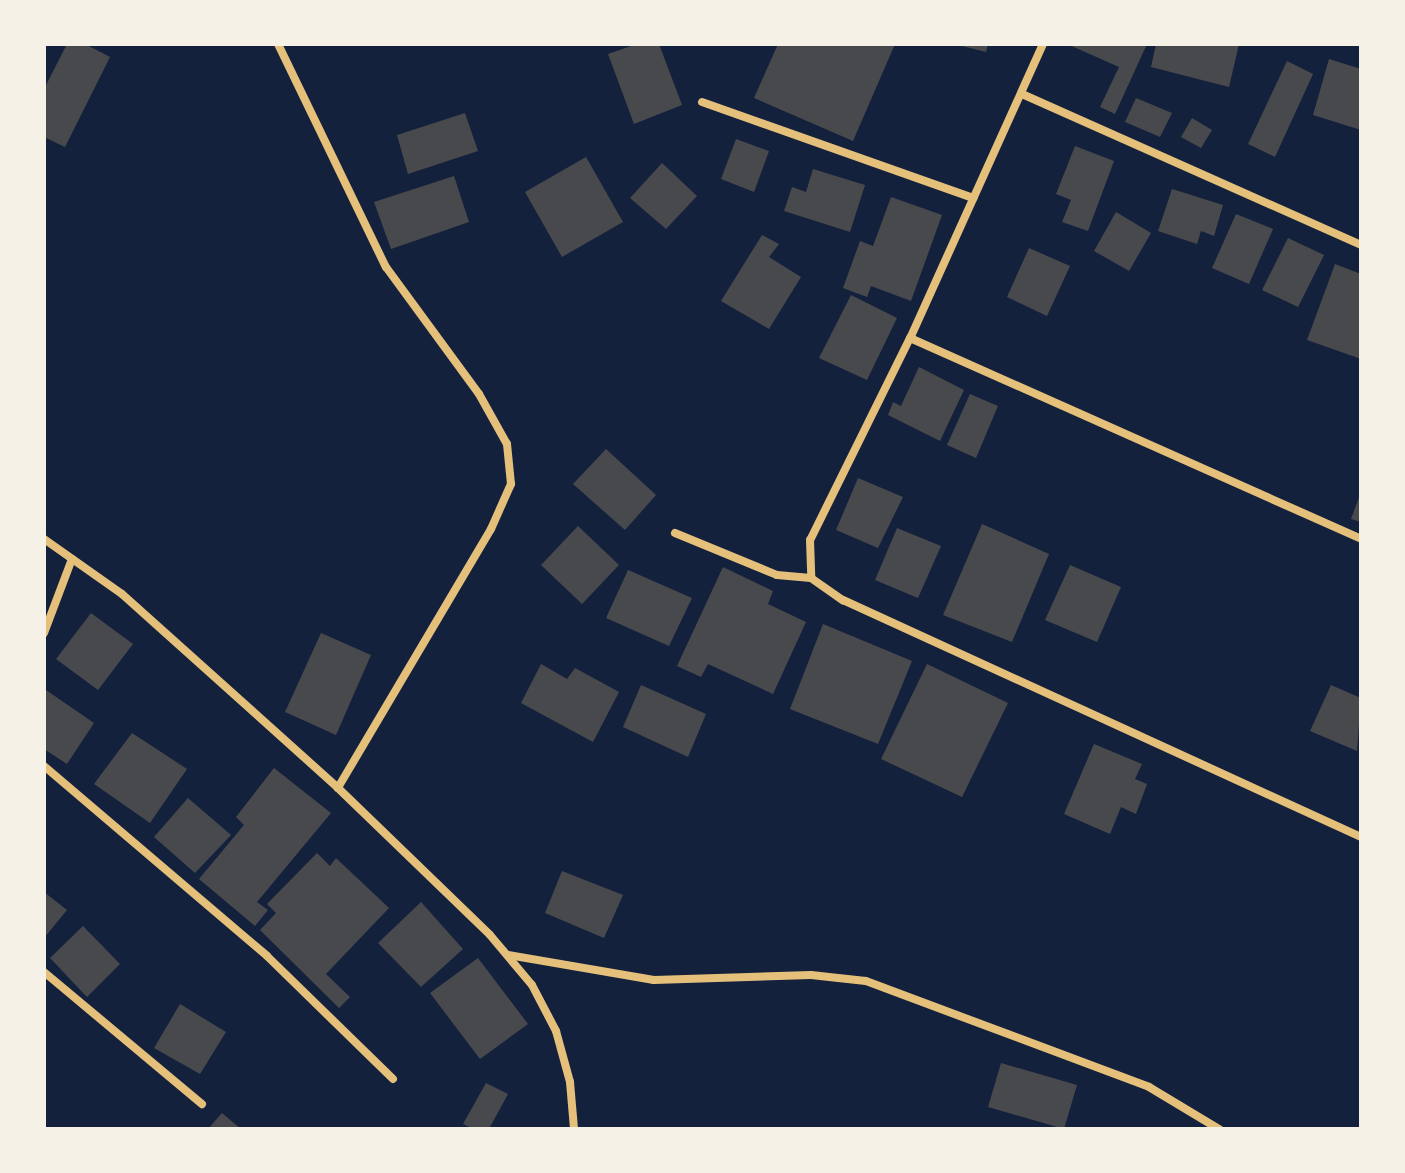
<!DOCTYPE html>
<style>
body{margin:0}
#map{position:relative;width:1405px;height:1173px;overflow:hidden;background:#14213d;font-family:Manrope,sans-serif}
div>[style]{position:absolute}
.building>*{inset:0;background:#48494c}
.minor>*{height:8px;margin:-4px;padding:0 4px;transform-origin:4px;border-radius:4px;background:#e5c07b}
span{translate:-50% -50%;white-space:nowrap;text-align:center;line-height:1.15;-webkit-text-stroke:8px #f6f1e7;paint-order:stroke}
.frame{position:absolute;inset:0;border:46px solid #f6f1e7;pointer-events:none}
</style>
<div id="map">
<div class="building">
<div style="clip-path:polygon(67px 44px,85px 44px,110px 57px,65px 147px,44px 137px,44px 89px)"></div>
<div style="clip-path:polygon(637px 44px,659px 44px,682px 105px,634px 124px,608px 54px)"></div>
<div style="clip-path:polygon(778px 44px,895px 44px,853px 141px,754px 98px)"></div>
<div style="clip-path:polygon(954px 44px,988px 44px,986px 52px)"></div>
<div style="clip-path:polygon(1067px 44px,1147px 44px,1115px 114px,1100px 107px,1119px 67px)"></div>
<div style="clip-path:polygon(1156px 44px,1239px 44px,1229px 87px,1151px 67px)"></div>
<div style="clip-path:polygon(1329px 59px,1361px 69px,1361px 130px,1313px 115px)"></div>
<div style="clip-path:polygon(1287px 61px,1313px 74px,1275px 157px,1248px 144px)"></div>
<div style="clip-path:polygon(1136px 98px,1172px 113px,1160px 137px,1125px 122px)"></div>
<div style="clip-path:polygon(465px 113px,478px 151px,408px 174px,397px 135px)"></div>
<div style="clip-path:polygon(1192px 118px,1212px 130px,1201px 148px,1181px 137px)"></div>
<div style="clip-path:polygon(736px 139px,769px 151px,754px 192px,721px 179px)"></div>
<div style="clip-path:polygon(1075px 146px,1114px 161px,1088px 231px,1062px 222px,1071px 200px,1056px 194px)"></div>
<div style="clip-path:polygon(586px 157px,623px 222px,562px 257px,525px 192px)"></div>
<div style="clip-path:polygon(662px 163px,697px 196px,666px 229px,630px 198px)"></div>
<div style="clip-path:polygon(813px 169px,865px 185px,850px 232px,784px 211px,792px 187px,806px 192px)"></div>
<div style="clip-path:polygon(454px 176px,469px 222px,391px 249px,374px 202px)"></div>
<div style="clip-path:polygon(1172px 189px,1223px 205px,1214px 236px,1201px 231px,1197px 244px,1158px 231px)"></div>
<div style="clip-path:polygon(891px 197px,942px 215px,911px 301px,871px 286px,867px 297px,843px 288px,860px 241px,873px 246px)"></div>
<div style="clip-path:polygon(1116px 212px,1151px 233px,1129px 271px,1094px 251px)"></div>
<div style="clip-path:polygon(1236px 214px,1273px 229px,1249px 284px,1212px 268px)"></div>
<div style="clip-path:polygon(762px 235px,779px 244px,769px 257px,801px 277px,769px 329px,721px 301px)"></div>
<div style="clip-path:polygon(1288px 238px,1324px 255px,1298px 307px,1262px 290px)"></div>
<div style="clip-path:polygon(1029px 248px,1070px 266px,1047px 316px,1007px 297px)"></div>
<div style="clip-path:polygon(1335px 264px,1361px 274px,1361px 359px,1307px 340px)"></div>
<div style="clip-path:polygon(851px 295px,897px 318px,867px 380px,819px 358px)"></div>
<div style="clip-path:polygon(919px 367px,964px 390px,940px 441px,888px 415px,893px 402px,901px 406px)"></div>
<div style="clip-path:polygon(970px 394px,998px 406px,976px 458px,947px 445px)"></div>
<div style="clip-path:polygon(606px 449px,656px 495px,625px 530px,573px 484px)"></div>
<div style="clip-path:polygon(858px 478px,903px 497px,878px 548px,836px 530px)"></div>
<div style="clip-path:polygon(1361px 492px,1361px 522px,1351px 519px)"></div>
<div style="clip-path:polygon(982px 524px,1049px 554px,1012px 642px,943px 615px)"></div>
<div style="clip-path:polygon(578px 526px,619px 565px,582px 604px,541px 565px)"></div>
<div style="clip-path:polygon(897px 528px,941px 546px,918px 598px,875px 580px)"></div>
<div style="clip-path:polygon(1070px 565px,1121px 587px,1097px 642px,1045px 620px)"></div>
<div style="clip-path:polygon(723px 567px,773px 591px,768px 604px,806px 622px,773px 694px,708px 664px,701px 677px,677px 666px)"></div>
<div style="clip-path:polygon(628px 570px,692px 598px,669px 646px,606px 618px)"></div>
<div style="clip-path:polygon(91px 613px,133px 644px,98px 690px,56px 659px)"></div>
<div style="clip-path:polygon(823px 624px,912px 661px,878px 744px,790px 709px)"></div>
<div style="clip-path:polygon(321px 633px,371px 655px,336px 735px,285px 712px)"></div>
<div style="clip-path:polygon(541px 664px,567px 679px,575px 668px,619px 692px,593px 742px,521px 703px)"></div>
<div style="clip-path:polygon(927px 664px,1008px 703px,962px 797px,881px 759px)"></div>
<div style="clip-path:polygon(641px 685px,706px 714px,688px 757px,623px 727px)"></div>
<div style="clip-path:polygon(1331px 685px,1361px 698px,1357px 751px,1310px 731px)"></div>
<div style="clip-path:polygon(46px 690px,94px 723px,67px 764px,44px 749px)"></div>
<div style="clip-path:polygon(132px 733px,187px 769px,150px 823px,94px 784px)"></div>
<div style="clip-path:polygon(1094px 744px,1142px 764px,1135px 779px,1147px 784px,1136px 814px,1121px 807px,1110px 834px,1064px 814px)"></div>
<div style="clip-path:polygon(274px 768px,331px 813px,257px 902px,268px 910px,255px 926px,199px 879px,244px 825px,236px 817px)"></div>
<div style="clip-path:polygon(188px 798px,231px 835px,195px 873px,154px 837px)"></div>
<div style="clip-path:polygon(317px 853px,330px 866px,336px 858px,389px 908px,326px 974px,350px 997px,339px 1008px,260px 930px,276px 913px,267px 904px)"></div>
<div style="clip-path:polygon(562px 871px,623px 895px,604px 938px,545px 913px)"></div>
<div style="clip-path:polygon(44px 892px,67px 910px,44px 938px)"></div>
<div style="clip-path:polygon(421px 902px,463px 949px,421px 987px,378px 943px)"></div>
<div style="clip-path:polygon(83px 926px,120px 964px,87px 997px,50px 958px)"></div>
<div style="clip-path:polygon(478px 958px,528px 1024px,480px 1059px,430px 993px)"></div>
<div style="clip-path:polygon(180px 1004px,226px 1032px,200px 1074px,154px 1048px)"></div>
<div style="clip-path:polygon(1001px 1063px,1077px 1085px,1064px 1129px,988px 1107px)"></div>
<div style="clip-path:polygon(486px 1083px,508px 1094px,489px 1129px,474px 1129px,463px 1124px)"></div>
<div style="clip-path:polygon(222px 1113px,241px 1129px,208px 1129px)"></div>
</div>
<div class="minor">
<div style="left:278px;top:44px;width:248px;rotate:64.2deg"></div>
<div style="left:386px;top:267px;width:157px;rotate:53.8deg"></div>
<div style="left:479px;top:394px;width:57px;rotate:60.8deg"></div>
<div style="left:507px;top:444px;width:40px;rotate:84.3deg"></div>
<div style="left:511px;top:484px;width:49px;rotate:114deg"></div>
<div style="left:491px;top:529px;width:301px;rotate:120.6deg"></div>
<div style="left:1043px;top:44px;width:323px;rotate:114.3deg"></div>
<div style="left:910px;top:338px;width:225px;rotate:116.3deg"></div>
<div style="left:810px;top:540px;width:38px;rotate:88deg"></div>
<div style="left:811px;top:578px;width:39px;rotate:35deg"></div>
<div style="left:843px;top:600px;width:570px;rotate:24.59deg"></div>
<div style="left:1022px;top:94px;width:371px;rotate:24deg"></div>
<div style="left:702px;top:102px;width:288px;rotate:19.5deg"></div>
<div style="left:910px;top:338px;width:494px;rotate:24deg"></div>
<div style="left:675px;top:533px;width:110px;rotate:22.4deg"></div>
<div style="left:777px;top:575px;width:34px;rotate:5deg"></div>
<div style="left:44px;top:539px;width:95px;rotate:35.2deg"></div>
<div style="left:122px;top:594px;width:290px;rotate:41.9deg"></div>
<div style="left:338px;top:788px;width:211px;rotate:44deg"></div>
<div style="left:490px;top:935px;width:65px;rotate:50deg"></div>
<div style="left:532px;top:985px;width:52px;rotate:62.4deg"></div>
<div style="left:556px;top:1031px;width:53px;rotate:74.6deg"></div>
<div style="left:570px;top:1082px;width:47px;rotate:85.1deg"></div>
<div style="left:44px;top:633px;width:79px;rotate:-69.3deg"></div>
<div style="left:44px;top:766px;width:293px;rotate:40.4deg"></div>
<div style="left:267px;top:956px;width:176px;rotate:44.3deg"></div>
<div style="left:508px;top:955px;width:148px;rotate:9.7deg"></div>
<div style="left:654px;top:980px;width:157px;rotate:-1.8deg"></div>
<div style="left:811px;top:975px;width:55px;rotate:6.2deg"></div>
<div style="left:866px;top:981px;width:302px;rotate:20.5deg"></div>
<div style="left:1149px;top:1087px;width:82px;rotate:31deg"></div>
<div style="left:44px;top:972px;width:206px;rotate:39.9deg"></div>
</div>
<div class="frame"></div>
</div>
